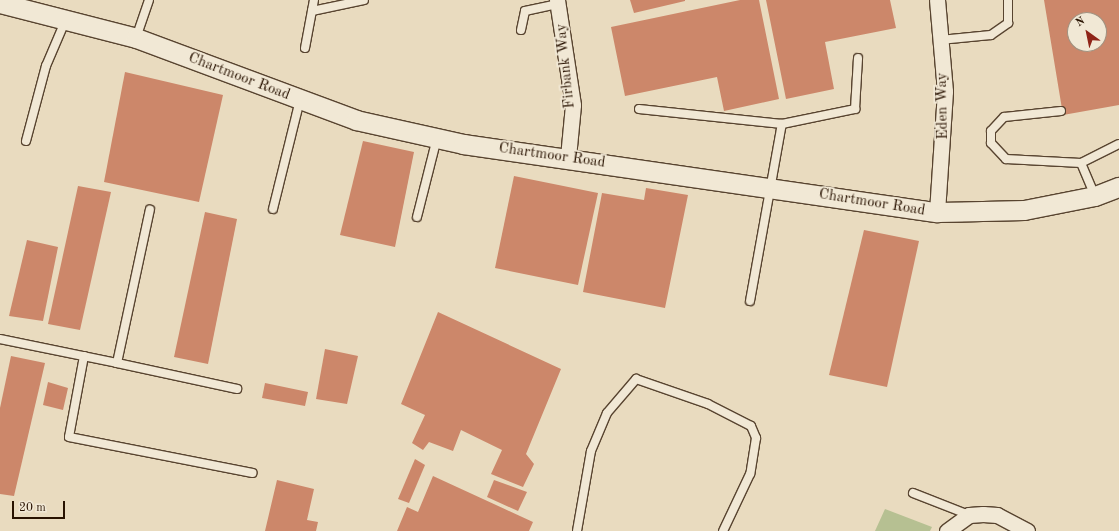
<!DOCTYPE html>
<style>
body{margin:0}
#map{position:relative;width:1119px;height:531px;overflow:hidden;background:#e9dbbf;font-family:"Old Standard TT",serif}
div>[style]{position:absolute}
.green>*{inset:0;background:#b6c092}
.building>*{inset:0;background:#cc876a}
.roads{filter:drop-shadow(1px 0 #584430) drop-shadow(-1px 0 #584430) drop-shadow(0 1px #584430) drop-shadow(0 -1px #584430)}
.service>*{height:8px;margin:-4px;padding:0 4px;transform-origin:4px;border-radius:4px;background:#f1e8d5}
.minor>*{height:15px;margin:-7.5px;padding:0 7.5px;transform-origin:7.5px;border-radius:7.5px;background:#f1e8d5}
.tertiary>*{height:19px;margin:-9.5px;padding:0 9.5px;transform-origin:9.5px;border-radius:9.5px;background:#f1e8d5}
span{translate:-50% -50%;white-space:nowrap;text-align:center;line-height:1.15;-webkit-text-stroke:3.5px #f1e8d5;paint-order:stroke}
.street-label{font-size:15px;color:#281200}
.north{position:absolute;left:1067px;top:12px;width:40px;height:40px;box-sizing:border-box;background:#f1e8d5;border:1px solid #a19280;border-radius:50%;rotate:327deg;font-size:11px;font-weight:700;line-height:16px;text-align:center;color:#281200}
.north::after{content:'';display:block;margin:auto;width:14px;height:18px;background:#8f2418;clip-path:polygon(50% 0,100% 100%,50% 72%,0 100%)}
.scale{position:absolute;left:12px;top:501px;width:53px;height:18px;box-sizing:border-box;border:2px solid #281200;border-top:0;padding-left:5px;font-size:12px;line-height:14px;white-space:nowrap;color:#281200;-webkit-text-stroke:3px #f1e8d5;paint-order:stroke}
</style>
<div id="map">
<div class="green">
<div style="clip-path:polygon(885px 509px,932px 527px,930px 531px,875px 531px)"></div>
</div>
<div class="building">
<div style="clip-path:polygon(630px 0,685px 0,685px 1px,634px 13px)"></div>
<div style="clip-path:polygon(740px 0,759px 0,779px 99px,724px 111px,717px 77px,625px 96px,611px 27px)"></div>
<div style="clip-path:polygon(766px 0,890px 0,896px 28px,825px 42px,834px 89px,786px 99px)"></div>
<div style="clip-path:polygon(evenodd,1044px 0,1119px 0,1119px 105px,1063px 115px,1044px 0,1075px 20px,1099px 20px,1099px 44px,1075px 44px,1075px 20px)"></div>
<div style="clip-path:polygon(125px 72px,223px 95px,199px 202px,104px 182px)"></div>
<div style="clip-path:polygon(363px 141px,414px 152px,395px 247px,340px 235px)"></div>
<div style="clip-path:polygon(514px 176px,598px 193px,578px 285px,495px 268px)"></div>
<div style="clip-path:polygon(78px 186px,111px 192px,80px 330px,48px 324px)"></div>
<div style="clip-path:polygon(646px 188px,688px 195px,665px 308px,583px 292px,602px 193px,644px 200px)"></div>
<div style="clip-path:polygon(205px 212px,237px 219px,208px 364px,174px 357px)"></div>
<div style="clip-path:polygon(864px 230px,919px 241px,887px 387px,829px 375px)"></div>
<div style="clip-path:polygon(27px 240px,58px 247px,43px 321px,9px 316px)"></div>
<div style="clip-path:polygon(438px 312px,561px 369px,526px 454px,534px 464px,523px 487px,491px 474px,502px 450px,461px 430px,453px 451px,429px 442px,423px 450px,412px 443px,425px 415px,401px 404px)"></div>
<div style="clip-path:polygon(325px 349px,358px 356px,347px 404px,316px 399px)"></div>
<div style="clip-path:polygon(11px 356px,45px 363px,14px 496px,0 494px,0 408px)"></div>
<div style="clip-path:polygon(48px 382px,68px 388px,63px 410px,43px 405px)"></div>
<div style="clip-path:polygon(265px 383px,308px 392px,305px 406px,262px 398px)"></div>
<div style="clip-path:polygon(415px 459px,425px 465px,409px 503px,398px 499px)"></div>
<div style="clip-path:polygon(433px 476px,533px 522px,529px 531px,397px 531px,407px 507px,418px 512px)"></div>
<div style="clip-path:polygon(277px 480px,314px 489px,307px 520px,318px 522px,316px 531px,265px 531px)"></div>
<div style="clip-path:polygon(494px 480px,527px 492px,518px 511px,487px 497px)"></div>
</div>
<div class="roads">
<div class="service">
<div style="left:312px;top:11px;width:53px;rotate:-11.9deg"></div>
<div style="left:521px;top:30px;width:19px;rotate:-78deg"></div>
<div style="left:525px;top:11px;width:34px;rotate:-12deg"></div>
<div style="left:136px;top:38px;width:40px;rotate:-71.1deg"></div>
<div style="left:940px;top:40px;width:51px;rotate:-5.6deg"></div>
<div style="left:991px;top:35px;width:21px;rotate:-35deg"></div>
<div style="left:1008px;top:23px;width:23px;rotate:-90deg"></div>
<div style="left:305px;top:48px;width:49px;rotate:-79.4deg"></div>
<div style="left:639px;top:109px;width:144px;rotate:6deg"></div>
<div style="left:782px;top:124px;width:75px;rotate:-11.6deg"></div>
<div style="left:855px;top:109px;width:51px;rotate:-86.6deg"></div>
<div style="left:1061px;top:111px;width:57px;rotate:174deg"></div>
<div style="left:1004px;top:117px;width:19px;rotate:133deg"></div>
<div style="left:991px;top:131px;width:12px;rotate:90deg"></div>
<div style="left:991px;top:143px;width:22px;rotate:47deg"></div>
<div style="left:1006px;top:159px;width:75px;rotate:3.1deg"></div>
<div style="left:1081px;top:163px;width:36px;rotate:67deg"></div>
<div style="left:26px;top:141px;width:78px;rotate:-75.1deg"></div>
<div style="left:46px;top:66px;width:51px;rotate:-66.9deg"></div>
<div style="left:1081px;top:163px;width:42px;rotate:-26.6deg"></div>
<div style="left:273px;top:209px;width:112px;rotate:-76.1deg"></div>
<div style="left:417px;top:217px;width:81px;rotate:-75.8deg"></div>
<div style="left:750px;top:301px;width:180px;rotate:-79.8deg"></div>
<div style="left:0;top:339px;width:119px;rotate:11.6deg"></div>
<div style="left:117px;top:363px;width:157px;rotate:-77.9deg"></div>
<div style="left:84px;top:356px;width:82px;rotate:100.5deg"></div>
<div style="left:69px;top:437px;width:187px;rotate:11.1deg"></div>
<div style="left:117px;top:363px;width:123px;rotate:12.2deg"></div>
<div style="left:913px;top:493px;width:60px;rotate:21.4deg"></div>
<div style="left:577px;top:531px;width:81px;rotate:-80.1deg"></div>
<div style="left:591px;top:451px;width:41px;rotate:-67.2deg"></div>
<div style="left:607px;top:413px;width:45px;rotate:-49.5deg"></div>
<div style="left:636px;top:379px;width:76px;rotate:19.1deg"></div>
<div style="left:708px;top:404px;width:48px;rotate:27.1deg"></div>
<div style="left:751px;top:426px;width:13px;rotate:67deg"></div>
<div style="left:756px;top:438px;width:36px;rotate:99deg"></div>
<div style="left:750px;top:474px;width:63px;rotate:115.3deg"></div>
</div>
<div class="minor">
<div style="left:557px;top:0;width:106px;rotate:81.3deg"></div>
<div style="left:573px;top:105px;width:52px;rotate:95.5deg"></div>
<div style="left:937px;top:212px;width:121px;rotate:-86.2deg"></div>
<div style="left:945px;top:91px;width:91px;rotate:-95deg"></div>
<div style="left:947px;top:531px;width:27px;rotate:-36deg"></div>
<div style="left:969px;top:515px;width:14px;rotate:-4deg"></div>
<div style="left:983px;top:514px;width:14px;rotate:4deg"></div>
<div style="left:997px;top:515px;width:34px;rotate:28deg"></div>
</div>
<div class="tertiary">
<div style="left:0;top:3px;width:140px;rotate:14.4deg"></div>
<div style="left:136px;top:38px;width:235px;rotate:20.4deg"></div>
<div style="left:356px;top:120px;width:110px;rotate:12.6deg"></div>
<div style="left:463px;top:144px;width:479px;rotate:8.2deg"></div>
<div style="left:937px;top:212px;width:87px;rotate:-1.3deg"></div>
<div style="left:1024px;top:210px;width:72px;rotate:-11.2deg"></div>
<div style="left:1095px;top:196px;width:26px;rotate:-21deg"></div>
</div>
</div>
<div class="street-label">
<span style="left:566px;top:66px;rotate:-96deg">Firbank Way</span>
<span style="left:239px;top:77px;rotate:21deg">Chartmoor Road</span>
<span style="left:943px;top:106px;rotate:-91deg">Eden Way</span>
<span style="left:552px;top:156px;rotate:8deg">Chartmoor Road</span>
<span style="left:872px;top:203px;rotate:9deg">Chartmoor Road</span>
</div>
<div class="north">N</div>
<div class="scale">20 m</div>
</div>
